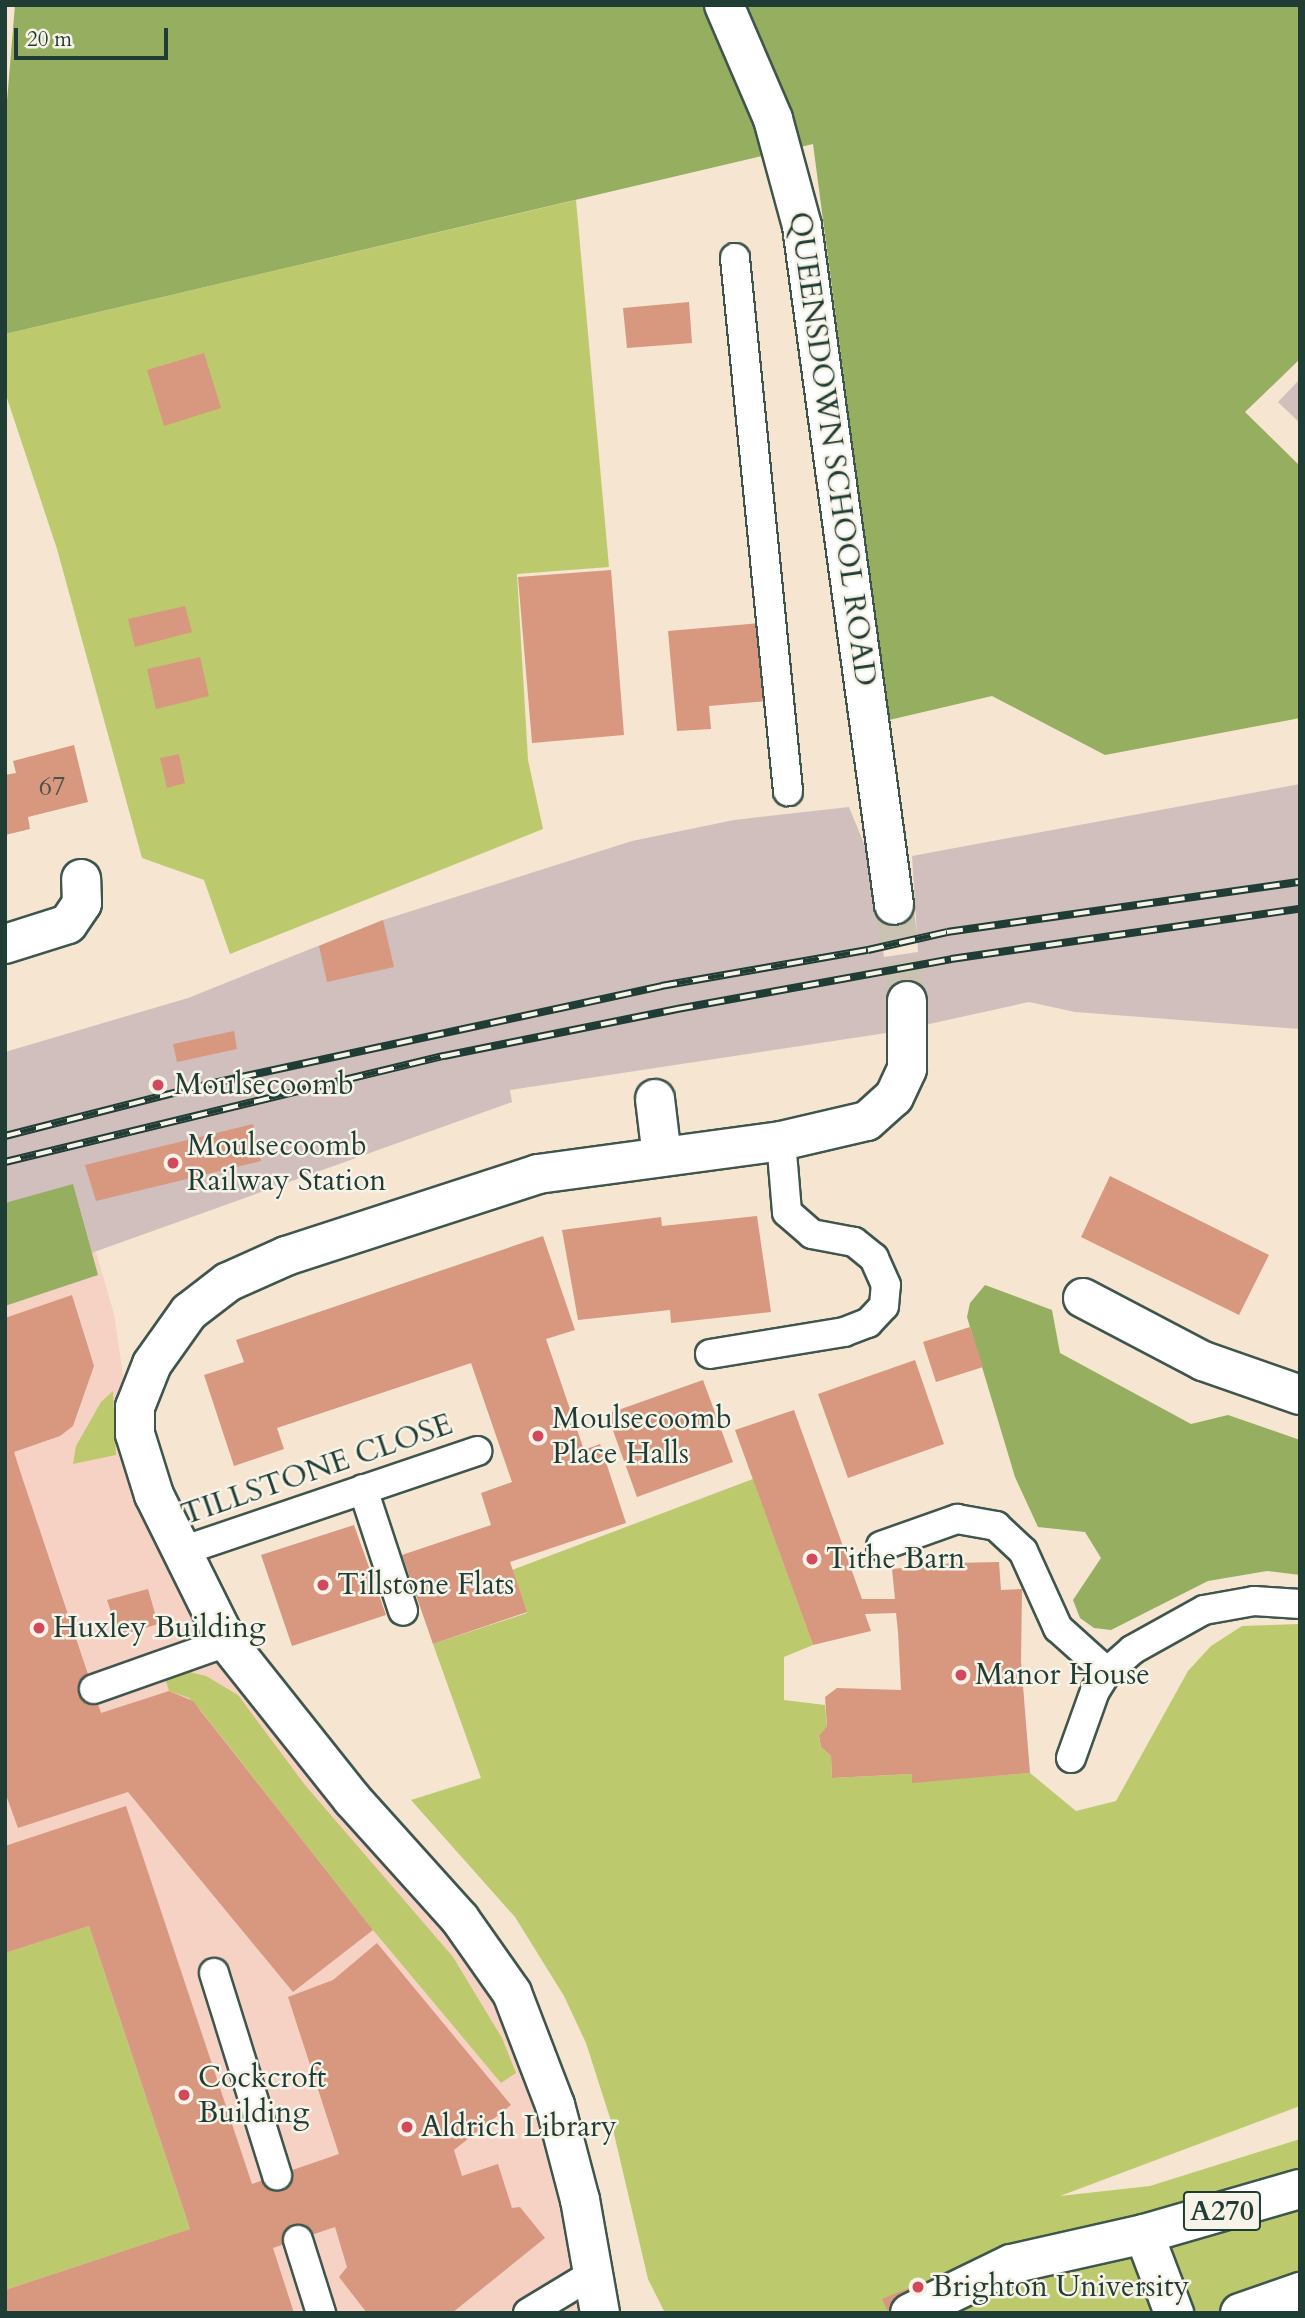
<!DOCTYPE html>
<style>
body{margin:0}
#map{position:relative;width:1305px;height:2318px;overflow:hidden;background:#f5e5d1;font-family:Cardo,serif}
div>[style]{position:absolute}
.built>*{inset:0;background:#f6d2c4}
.industrial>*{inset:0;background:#d1bfbe}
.green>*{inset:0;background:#bcca6d}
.forest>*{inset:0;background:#95ae60}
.building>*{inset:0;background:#d7987f}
.minor-tunnel>*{height:38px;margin-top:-19px;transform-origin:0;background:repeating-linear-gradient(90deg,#cac3b2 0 38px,transparent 0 57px)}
.roads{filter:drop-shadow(2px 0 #3f564c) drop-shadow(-2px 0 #3f564c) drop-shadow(0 2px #3f564c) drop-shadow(0 -2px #3f564c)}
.service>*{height:28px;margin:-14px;padding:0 14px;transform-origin:14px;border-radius:14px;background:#fff}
.minor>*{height:38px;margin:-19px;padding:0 19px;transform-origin:19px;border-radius:19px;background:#fff}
.tertiary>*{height:38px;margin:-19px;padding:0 19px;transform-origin:19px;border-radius:19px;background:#fff}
.primary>*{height:38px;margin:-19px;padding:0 19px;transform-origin:19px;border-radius:19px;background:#fff}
.rail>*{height:8px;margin-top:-4px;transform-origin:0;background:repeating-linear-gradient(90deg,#f7f3e8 0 16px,#1f3d34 0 32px);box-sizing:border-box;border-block:2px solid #1f3d34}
.dots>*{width:19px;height:19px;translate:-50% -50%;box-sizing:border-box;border:4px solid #f7f3e8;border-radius:50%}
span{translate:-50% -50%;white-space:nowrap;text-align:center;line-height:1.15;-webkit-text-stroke:5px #f7f3e8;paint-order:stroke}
.number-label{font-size:26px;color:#4d5447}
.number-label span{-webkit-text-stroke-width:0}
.shield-label span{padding:2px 5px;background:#f7f3e8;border:2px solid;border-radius:5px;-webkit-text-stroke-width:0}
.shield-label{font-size:28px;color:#1f3d34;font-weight:700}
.street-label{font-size:30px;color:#1f3d34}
.poi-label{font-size:30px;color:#1f3d34}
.left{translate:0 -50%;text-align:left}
.frame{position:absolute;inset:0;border:7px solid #1f3d34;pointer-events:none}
.scale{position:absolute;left:14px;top:28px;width:154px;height:32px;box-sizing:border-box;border:4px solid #1f3d34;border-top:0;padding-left:9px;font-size:21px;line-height:24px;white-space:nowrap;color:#1f3d34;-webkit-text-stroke:5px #f7f3e8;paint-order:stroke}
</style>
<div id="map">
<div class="built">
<div style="clip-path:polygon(74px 1176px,114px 1314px,141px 1496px,281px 1740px,484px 1981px,537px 2087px,587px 2313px,5px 2313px,5px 1198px)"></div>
</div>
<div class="industrial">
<div style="clip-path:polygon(1300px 379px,1300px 423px,1278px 402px)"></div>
<div style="clip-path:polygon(1300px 784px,1300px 1029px,1075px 1012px,1029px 1002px,893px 1032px,510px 1090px,512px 1102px,5px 1284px,5px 1052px,188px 998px,383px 920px,632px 841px,734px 820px,849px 807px,872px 863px,884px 957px,918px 952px,912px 856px)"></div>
</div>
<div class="green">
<div style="clip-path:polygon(576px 200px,609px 567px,517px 574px,528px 760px,543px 829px,230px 954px,204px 880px,142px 858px,57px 549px,5px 392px,5px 334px)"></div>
<div style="clip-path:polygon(113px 1391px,116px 1455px,73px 1464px,76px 1446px,101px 1402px)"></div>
<div style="clip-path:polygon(753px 1479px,813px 1645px,784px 1657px,784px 1700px,825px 1705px,827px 1726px,819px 1737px,821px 1747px,831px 1756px,832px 1778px,912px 1774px,912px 1782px,1030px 1773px,1076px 1811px,1116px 1801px,1188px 1671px,1211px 1646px,1242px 1626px,1300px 1624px,1300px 2106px,1060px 2196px,1150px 2186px,1300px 2139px,1300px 2313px,665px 2313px,648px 2279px,611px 2121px,586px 2043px,564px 1996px,515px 1917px,411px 1800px,481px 1778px,433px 1644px,527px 1613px,512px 1570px)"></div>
<div style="clip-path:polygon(161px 1665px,206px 1676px,238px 1695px,305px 1785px,453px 1957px,502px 2038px,516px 2073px,501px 2083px,373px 1930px,199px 1708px,189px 1698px,169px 1691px)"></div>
<div style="clip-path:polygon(89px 1926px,190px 2229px,5px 2290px,5px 1953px)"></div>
</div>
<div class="forest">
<div style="clip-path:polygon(15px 5px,1300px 5px,1300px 359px,1245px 412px,1300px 466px,1300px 718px,1105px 755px,992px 696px,889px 720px,813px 144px,5px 334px,5px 125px)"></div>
<div style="clip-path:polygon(73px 1184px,98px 1275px,5px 1306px,5px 1203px)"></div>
<div style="clip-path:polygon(985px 1285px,1052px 1310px,1060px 1353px,1191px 1424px,1228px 1415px,1300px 1440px,1300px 1575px,1267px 1571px,1208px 1581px,1111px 1630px,1094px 1628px,1080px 1618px,1073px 1600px,1101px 1558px,1085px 1532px,1038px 1527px,1015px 1477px,967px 1317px,970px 1303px)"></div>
</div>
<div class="building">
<div style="clip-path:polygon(689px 302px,692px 343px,627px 348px,623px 308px)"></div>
<div style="clip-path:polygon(204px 353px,221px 408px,164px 426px,147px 370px)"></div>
<div style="clip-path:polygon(611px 570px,624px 735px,532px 743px,518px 577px)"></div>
<div style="clip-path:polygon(185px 606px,192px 632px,135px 647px,128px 619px)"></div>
<div style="clip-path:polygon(761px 623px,768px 701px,709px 706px,711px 729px,677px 731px,668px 631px)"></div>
<div style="clip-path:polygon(200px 657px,209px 696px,156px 709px,147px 669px)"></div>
<div style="clip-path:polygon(74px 745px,88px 802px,28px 817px,30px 829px,5px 835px,5px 775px,16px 773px,13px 761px)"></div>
<div style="clip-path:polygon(179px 754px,185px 783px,167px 788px,160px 758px)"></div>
<div style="clip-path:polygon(383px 920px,394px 967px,327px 982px,319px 946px)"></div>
<div style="clip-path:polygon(234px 1031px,237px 1049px,177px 1062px,173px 1044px)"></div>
<div style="clip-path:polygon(253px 1124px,261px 1161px,96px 1201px,85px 1165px)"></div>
<div style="clip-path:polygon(1110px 1176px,1269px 1255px,1239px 1315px,1081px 1237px)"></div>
<div style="clip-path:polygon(757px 1216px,771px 1312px,671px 1323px,670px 1310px,578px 1320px,562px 1230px,661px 1217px,662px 1226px)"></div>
<div style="clip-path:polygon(543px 1236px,575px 1330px,546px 1339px,584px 1450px,600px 1444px,626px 1523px,510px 1562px,527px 1612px,433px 1644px,402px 1555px,491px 1525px,481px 1493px,512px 1482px,471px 1363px,277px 1428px,284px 1449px,234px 1466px,204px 1375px,244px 1362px,236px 1340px)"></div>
<div style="clip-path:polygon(72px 1295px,94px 1366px,73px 1426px,60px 1436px,14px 1452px,22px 1477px,101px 1713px,169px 1691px,193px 1701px,373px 1930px,293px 1992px,128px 1792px,18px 1828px,5px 1792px,5px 1318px)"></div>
<div style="clip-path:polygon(970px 1327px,983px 1367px,936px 1382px,923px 1342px)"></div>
<div style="clip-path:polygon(915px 1360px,944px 1444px,848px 1478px,818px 1394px)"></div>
<div style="clip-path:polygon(703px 1380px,733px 1462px,637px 1497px,607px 1414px)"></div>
<div style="clip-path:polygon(794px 1410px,862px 1599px,895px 1599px,892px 1569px,953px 1563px,999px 1562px,1001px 1590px,1022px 1589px,1021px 1661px,1030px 1773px,912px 1783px,912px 1774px,832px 1778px,831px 1756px,821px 1747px,819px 1736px,827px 1726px,825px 1697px,837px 1688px,901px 1690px,898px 1632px,896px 1613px,865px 1614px,871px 1631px,813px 1645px,735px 1430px)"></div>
<div style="clip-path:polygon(354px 1525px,386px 1615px,292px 1646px,261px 1555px)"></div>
<div style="clip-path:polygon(148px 1589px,158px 1624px,119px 1636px,107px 1600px)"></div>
<div style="clip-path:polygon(126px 1806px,252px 2184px,339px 2154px,288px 1997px,333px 1980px,377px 1943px,511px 2105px,454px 2150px,462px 2176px,498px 2164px,512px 2208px,520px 2207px,545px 2238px,452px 2313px,367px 2313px,339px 2277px,347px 2267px,335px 2227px,273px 2248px,294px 2313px,5px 2313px,5px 2290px,190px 2229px,89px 1926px,5px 1953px,5px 1846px)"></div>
<div style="clip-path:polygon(948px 2272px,953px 2285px,888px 2312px,882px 2299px)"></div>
</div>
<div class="minor-tunnel">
<div style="left:894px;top:905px;width:97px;rotate:82.3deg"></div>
</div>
<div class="roads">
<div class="service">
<div style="left:735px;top:258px;width:536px;rotate:84.32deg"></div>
<div style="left:710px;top:1354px;width:136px;rotate:-9.3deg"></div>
<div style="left:844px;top:1332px;width:26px;rotate:-21deg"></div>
<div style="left:868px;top:1323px;width:23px;rotate:-47deg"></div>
<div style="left:884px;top:1306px;width:21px;rotate:-85deg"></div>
<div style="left:886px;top:1285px;width:30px;rotate:-114deg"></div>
<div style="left:874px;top:1258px;width:26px;rotate:-141deg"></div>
<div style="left:854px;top:1242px;width:43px;rotate:-169.2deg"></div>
<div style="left:812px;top:1234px;width:33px;rotate:-139deg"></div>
<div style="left:787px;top:1212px;width:71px;rotate:-94.8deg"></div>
<div style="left:363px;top:1489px;width:128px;rotate:71.8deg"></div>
<div style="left:881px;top:1546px;width:81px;rotate:-19.6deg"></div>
<div style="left:957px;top:1519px;width:40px;rotate:10deg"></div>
<div style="left:996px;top:1526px;width:37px;rotate:43deg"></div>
<div style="left:1023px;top:1551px;width:85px;rotate:65.6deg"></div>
<div style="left:1058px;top:1628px;width:66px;rotate:41.9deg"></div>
<div style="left:179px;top:1552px;width:315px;rotate:-18.7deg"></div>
<div style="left:94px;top:1689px;width:141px;rotate:-19.5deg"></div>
<div style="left:1071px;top:1758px;width:71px;rotate:-70.3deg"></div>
<div style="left:1095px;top:1691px;width:22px;rotate:-58deg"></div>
<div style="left:1107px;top:1672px;width:33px;rotate:-41deg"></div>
<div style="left:1132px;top:1650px;width:82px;rotate:-29.1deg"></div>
<div style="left:1204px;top:1610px;width:51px;rotate:-10.2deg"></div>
<div style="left:1254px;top:1601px;width:46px;rotate:3.7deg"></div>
<div style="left:214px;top:1973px;width:212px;rotate:72.7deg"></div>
<div style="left:298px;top:2240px;width:77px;rotate:72.5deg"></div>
<div style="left:528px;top:2313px;width:74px;rotate:-31.1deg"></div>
</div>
<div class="minor">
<div style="left:724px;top:5px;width:124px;rotate:66.7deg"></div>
<div style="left:773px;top:119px;width:111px;rotate:74.8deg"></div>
<div style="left:802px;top:226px;width:685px;rotate:82.28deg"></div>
<div style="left:5px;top:944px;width:66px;rotate:-17.6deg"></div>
<div style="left:68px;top:924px;width:25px;rotate:-56deg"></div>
<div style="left:82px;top:903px;width:24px;rotate:-92deg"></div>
<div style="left:655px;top:1099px;width:58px;rotate:83.1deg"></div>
<div style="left:1083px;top:1298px;width:136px;rotate:27.7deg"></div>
<div style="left:1203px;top:1361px;width:103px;rotate:19.3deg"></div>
<div style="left:600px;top:2313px;width:115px;rotate:-100deg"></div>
<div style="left:580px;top:2200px;width:98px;rotate:-104.7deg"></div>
<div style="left:555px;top:2105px;width:120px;rotate:-111deg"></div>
<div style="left:512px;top:1993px;width:90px;rotate:-125.1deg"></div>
<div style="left:460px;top:1919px;width:161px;rotate:-132deg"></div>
<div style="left:352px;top:1799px;width:201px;rotate:-128.5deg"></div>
<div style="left:227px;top:1642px;width:164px;rotate:-116.4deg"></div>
<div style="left:154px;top:1495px;width:64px;rotate:-107.3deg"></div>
<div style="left:135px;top:1434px;width:27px;rotate:-90deg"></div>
<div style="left:135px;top:1407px;width:46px;rotate:-68.4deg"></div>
<div style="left:152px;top:1364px;width:64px;rotate:-54.6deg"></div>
<div style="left:189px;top:1312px;width:49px;rotate:-37.6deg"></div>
<div style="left:228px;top:1282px;width:64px;rotate:-24.1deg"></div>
<div style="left:286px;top:1256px;width:265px;rotate:-18deg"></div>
<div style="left:538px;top:1174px;width:245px;rotate:-7.7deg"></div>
<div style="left:781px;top:1141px;width:88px;rotate:-13.1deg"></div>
<div style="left:867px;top:1121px;width:36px;rotate:-42deg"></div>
<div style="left:894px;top:1097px;width:31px;rotate:-65deg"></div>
<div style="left:907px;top:1069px;width:68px;rotate:-90deg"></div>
</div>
<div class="tertiary">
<div style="left:1144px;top:2234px;width:85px;rotate:69.2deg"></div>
</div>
<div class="primary">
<div style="left:910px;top:2313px;width:112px;rotate:-25.9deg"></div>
<div style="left:1011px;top:2264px;width:136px;rotate:-12.7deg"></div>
<div style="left:1144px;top:2234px;width:162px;rotate:-16.1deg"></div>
<div style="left:1240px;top:2313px;width:64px;rotate:-19.3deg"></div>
</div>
</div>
<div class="rail">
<div style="left:5px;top:1136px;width:211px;rotate:-14.3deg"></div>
<div style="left:209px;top:1084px;width:463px;rotate:-12.2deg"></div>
<div style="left:661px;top:986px;width:210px;rotate:-9.9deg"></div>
<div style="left:868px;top:950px;width:81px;rotate:-12.8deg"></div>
<div style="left:947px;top:932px;width:357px;rotate:-8.1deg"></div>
<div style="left:5px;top:1162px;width:452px;rotate:-13.6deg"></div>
<div style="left:444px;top:1056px;width:238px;rotate:-11.4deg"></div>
<div style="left:677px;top:1009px;width:279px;rotate:-10.3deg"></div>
<div style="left:951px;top:959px;width:353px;rotate:-8.2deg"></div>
</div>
<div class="dots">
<div style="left:158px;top:1085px;background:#d1495b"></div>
<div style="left:173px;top:1163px;background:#d1495b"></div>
<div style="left:538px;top:1436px;background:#d1495b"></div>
<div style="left:812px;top:1559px;background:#d1495b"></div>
<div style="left:323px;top:1585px;background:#d1495b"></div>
<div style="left:39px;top:1628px;background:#d1495b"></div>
<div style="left:961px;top:1675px;background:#d1495b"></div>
<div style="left:184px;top:2095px;background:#d1495b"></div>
<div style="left:407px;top:2127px;background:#d1495b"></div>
<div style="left:918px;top:2287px;background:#d1495b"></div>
</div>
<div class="number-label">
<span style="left:52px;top:787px">67</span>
</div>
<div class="shield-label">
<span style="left:1222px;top:2211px">A270</span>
</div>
<div class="street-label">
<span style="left:832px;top:449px;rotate:82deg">QUEENSDOWN SCHOOL ROAD</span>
<span style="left:317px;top:1470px;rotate:-19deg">TILLSTONE CLOSE</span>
</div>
<div class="poi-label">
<span class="left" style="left:174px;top:1085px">Moulsecoomb</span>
<span class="left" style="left:187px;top:1163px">Moulsecoomb<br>Railway Station</span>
<span class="left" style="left:552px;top:1436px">Moulsecoomb<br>Place Halls</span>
<span class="left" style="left:826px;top:1559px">Tithe Barn</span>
<span class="left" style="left:337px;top:1585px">Tillstone Flats</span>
<span class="left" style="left:53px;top:1628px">Huxley Building</span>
<span class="left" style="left:975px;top:1675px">Manor House</span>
<span class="left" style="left:198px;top:2095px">Cockcroft<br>Building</span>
<span class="left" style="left:421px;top:2127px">Aldrich Library</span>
<span class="left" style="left:932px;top:2287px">Brighton University</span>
</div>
<div class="frame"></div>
<div class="scale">20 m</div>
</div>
